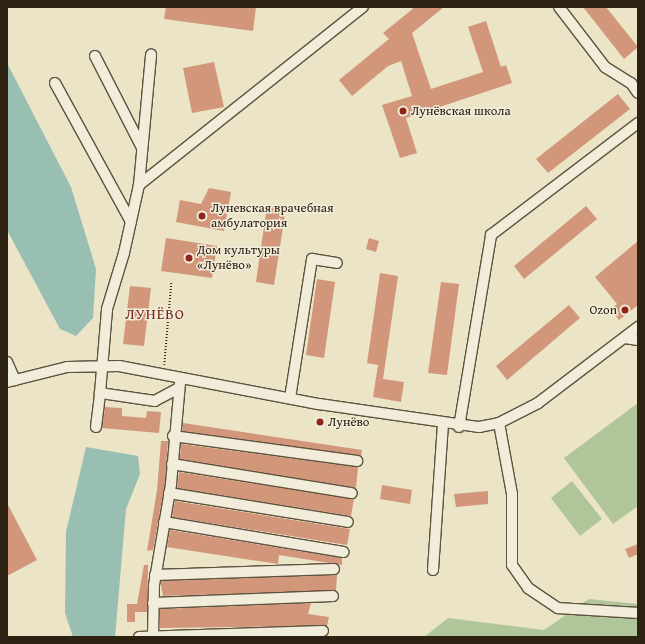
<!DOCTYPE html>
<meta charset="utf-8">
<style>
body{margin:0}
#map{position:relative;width:645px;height:644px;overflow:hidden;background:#ebe4c6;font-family:"Gentium Book Plus",serif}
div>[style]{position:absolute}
.green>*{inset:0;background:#b1c59a}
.water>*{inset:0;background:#98bfb2}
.building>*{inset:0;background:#d2977b}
.path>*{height:1.5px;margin-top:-0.75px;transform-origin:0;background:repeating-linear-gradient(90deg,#2d2111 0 1px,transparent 0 3px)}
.roads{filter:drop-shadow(1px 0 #5c523e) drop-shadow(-1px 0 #5c523e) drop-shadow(0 1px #5c523e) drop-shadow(0 -1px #5c523e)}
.minor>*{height:10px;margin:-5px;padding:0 5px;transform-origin:5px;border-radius:5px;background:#f2edda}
.dots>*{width:11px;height:11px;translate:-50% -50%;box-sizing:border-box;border:2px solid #f2edda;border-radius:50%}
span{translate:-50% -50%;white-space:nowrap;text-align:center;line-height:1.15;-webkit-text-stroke:3px #f2edda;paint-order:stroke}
.poi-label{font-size:13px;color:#2d2111}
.left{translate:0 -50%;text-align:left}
.right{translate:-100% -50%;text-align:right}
.quarter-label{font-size:15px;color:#7a1f14;letter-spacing:1px}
.frame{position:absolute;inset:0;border:8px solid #2d2111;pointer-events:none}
</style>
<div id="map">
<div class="green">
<div style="clip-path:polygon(638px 403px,638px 506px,613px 524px,564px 458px)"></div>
<div style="clip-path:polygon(572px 481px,602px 519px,580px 536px,551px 498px)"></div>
<div style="clip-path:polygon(589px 599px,638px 604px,638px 637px,424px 637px,448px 618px,544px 630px)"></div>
</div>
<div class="water">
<div style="clip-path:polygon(7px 63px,71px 187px,96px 269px,93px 318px,76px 336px,60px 329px,7px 230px)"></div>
<div style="clip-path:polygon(86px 447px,138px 456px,140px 474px,126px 509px,115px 637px,73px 637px,65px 613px,66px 532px)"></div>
</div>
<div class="building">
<div style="clip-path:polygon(166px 7px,256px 7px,253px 31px,164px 19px)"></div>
<div style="clip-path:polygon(415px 7px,444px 7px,412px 33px,431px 89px,483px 72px,468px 27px,486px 21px,501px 67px,506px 65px,512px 83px,406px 118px,417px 153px,400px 158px,382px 105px,412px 96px,401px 61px,388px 66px,352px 96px,339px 80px,389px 39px,383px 33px)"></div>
<div style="clip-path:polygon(583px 7px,606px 7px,638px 47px,624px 59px)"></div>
<div style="clip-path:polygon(214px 62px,224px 107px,192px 113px,183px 68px)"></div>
<div style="clip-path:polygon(618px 94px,630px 109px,548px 173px,536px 159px)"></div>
<div style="clip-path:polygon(209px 188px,231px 192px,224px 231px,176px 222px,180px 200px,201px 204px)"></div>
<div style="clip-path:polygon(267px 206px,286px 208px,274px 285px,256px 282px)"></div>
<div style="clip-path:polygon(586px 206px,597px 219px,524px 279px,514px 266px)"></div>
<div style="clip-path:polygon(166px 238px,217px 246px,212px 278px,161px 271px)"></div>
<div style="clip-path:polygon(369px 238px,379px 241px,376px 252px,366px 249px)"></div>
<div style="clip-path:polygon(638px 241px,638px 305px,619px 320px,611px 309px,617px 304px,595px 277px)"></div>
<div style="clip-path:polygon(380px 273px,398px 276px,383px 379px,404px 382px,401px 402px,373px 397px,378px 365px,367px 363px)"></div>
<div style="clip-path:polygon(317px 279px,335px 282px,324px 358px,306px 355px)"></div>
<div style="clip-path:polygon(441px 282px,459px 284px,447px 375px,428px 373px)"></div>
<div style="clip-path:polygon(130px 286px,151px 288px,144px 346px,123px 344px)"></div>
<div style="clip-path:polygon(569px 305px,580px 318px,507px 380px,496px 366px)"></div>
<div style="clip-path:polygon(105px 407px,122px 408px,122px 416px,146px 418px,147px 411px,161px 412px,159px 433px,102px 428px)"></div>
<div style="clip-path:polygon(183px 423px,362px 450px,361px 456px,182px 431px)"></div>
<div style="clip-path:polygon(161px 441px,168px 441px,165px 483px,153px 550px,147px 551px,157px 490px)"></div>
<div style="clip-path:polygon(181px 444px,358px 467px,356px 488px,180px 459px)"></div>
<div style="clip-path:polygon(179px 472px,354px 499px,351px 516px,177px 488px)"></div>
<div style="clip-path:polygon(382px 485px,412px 490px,410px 504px,380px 499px)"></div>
<div style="clip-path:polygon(488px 491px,488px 504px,456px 507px,454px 494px)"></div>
<div style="clip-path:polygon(175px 501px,350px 529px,347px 545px,172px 517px)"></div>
<div style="clip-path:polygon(7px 503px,37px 560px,7px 576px)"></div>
<div style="clip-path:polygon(170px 530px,342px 558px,342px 565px,279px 555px,278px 564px,167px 547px)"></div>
<div style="clip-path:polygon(638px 544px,638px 554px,629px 558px,625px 549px)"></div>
<div style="clip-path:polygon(144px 565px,148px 565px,147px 612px,135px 612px,135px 622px,127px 622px,127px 604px,137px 604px)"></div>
<div style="clip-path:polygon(337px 575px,336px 591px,163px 596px,161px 585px,161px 581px)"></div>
<div style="clip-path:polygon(311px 603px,308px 614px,329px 617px,327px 626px,160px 628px,160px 609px)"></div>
</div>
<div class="path">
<div style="left:164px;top:365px;width:82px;rotate:-85.1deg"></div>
</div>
<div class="roads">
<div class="minor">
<div style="left:559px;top:7px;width:76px;rotate:52.5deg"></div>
<div style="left:605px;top:67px;width:31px;rotate:32deg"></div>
<div style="left:631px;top:83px;width:12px;rotate:55deg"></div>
<div style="left:95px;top:56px;width:103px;rotate:62.9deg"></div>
<div style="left:55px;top:83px;width:158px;rotate:61.3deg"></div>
<div style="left:139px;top:185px;width:131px;rotate:-84.7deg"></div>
<div style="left:625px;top:338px;width:13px;rotate:9deg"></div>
<div style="left:7px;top:362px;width:20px;rotate:66deg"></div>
<div style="left:7px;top:382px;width:62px;rotate:-14deg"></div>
<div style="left:67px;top:367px;width:52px;rotate:-1.1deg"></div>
<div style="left:119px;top:366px;width:204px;rotate:10.8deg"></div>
<div style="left:319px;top:404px;width:162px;rotate:8.2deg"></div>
<div style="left:479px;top:427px;width:20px;rotate:-11deg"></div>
<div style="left:499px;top:423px;width:44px;rotate:-27.1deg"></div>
<div style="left:538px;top:403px;width:126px;rotate:-37.2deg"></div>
<div style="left:179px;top:388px;width:27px;rotate:152deg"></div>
<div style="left:155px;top:401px;width:56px;rotate:-171.7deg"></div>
<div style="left:100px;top:393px;width:84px;rotate:-85.2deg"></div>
<div style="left:107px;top:309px;width:59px;rotate:-73.1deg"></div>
<div style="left:124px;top:253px;width:70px;rotate:-77.6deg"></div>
<div style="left:139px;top:185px;width:286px;rotate:-38.5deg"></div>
<div style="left:290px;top:398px;width:141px;rotate:-81deg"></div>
<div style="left:312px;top:259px;width:25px;rotate:9deg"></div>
<div style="left:499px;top:423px;width:72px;rotate:79.6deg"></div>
<div style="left:512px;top:494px;width:71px;rotate:90deg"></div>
<div style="left:512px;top:565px;width:28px;rotate:55deg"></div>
<div style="left:528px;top:588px;width:36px;rotate:34deg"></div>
<div style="left:558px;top:608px;width:80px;rotate:3.6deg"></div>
<div style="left:96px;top:427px;width:34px;rotate:-83deg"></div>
<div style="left:459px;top:427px;width:195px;rotate:-80.5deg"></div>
<div style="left:491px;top:235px;width:185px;rotate:-37.3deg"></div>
<div style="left:173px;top:436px;width:186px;rotate:7.7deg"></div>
<div style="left:172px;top:464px;width:182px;rotate:9.2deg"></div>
<div style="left:169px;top:493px;width:181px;rotate:9.2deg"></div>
<div style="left:164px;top:522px;width:182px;rotate:9.5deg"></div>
<div style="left:433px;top:570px;width:146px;rotate:-86.1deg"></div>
<div style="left:155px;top:575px;width:179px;rotate:-1.9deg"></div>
<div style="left:153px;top:603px;width:180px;rotate:-2.2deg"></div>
<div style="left:153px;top:636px;width:51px;rotate:-88.9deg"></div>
<div style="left:154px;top:585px;width:102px;rotate:-80.4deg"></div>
<div style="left:171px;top:484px;width:101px;rotate:-84.9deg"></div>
<div style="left:139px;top:637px;width:184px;rotate:-1.9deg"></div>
</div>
</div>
<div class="dots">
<div style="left:403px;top:111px;background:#8f2418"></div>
<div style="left:202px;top:216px;background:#8f2418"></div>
<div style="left:189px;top:258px;background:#8f2418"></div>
<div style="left:625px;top:310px;background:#8f2418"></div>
<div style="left:320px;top:422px;background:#8f2418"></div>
</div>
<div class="poi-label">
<span class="left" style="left:411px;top:111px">Лунёвская школа</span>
<span class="left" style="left:211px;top:216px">Луневская врачебная<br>амбулатория</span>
<span class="left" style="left:197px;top:258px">Дом культуры<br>«Лунёво»</span>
<span class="right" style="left:617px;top:310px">Ozon</span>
<span class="left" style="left:328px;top:422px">Лунёво</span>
</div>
<div class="quarter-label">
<span style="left:155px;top:314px">ЛУНЁВО</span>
</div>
<div class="frame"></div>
</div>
